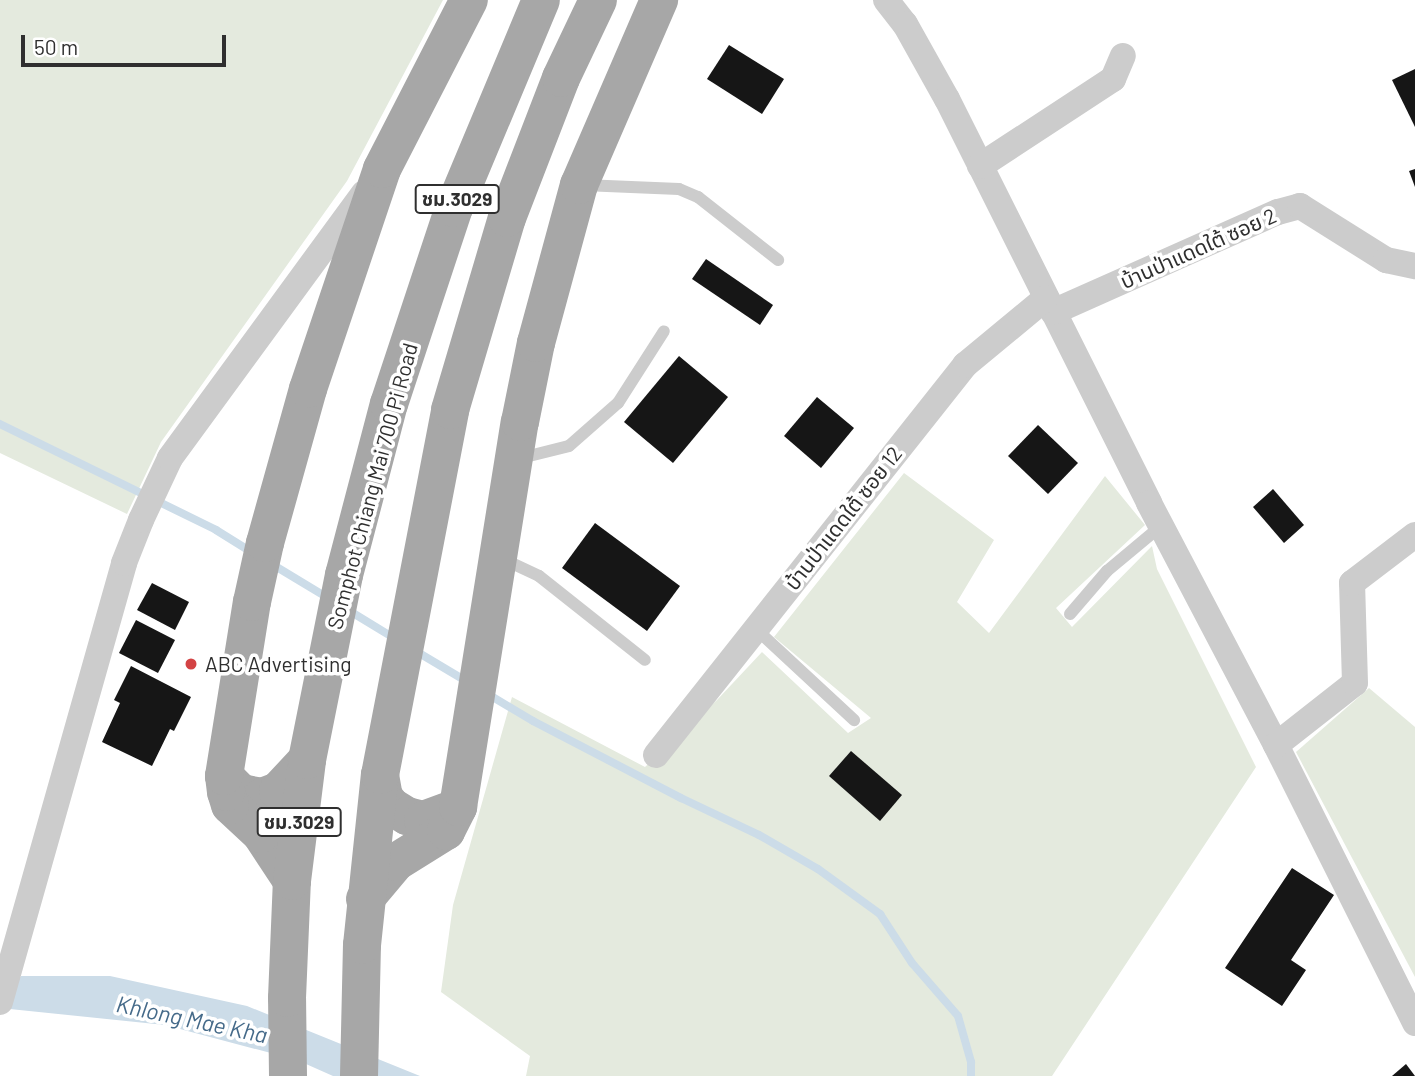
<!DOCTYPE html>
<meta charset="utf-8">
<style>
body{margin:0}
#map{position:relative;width:1415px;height:1076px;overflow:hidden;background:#fff;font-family:Barlow,"Noto Sans Thai",sans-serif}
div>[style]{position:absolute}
.green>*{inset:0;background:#e4eade}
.water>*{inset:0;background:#ccdce8}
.stream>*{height:8px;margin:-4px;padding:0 4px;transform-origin:4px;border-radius:4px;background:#ccdce8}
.building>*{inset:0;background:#161616}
.service>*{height:12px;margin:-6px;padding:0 6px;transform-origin:6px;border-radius:6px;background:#ccc}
.minor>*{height:26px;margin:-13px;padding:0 13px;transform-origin:13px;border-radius:13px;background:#ccc}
.primary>*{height:38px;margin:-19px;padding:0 19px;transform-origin:19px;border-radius:19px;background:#a7a7a7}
.dots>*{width:19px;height:19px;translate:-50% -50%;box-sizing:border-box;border:4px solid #fff;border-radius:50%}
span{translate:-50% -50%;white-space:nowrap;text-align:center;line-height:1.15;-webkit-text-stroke:7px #fff;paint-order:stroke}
.shield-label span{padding:2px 5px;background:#fff;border:2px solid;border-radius:5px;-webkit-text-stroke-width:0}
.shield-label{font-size:19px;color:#2f2f2f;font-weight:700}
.street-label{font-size:21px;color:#2f2f2f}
.poi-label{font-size:21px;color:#2f2f2f}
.left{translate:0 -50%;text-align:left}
.water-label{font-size:23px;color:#456a89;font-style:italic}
.scale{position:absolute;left:21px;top:35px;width:205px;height:32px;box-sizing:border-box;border:4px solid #2f2f2f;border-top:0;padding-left:9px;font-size:21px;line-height:24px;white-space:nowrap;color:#2f2f2f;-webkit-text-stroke:5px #fff;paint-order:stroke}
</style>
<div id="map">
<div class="green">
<div style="clip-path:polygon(0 0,443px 0,347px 181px,161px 442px,127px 514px,0 453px)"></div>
<div style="clip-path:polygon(904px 473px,994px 540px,957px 602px,989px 633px,1105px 476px,1145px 525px,1056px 608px,1072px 627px,1152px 546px,1157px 569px,1256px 767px,1052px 1076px,526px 1076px,530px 1056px,441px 992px,453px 905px,512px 697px,645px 767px,717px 700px,762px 652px,848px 733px,871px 718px,774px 637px)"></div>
<div style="clip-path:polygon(1369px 688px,1415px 727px,1415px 977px,1296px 752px)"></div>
</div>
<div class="water">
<div style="clip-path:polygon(21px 976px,110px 976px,247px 1006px,420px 1076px,333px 1076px,297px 1060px,165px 1025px,0 1008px)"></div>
</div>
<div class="stream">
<div style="left:0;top:424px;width:241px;rotate:26.1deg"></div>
<div style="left:216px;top:530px;width:44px;rotate:31.9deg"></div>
<div style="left:270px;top:563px;width:68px;rotate:31.1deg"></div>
<div style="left:348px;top:610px;width:54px;rotate:31.3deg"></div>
<div style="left:414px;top:650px;width:61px;rotate:30.8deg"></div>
<div style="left:486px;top:693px;width:55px;rotate:30.8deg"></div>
<div style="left:533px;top:721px;width:167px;rotate:27.5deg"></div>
<div style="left:681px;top:798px;width:86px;rotate:25.4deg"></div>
<div style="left:759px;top:835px;width:68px;rotate:30deg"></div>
<div style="left:818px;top:869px;width:77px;rotate:36deg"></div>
<div style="left:880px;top:914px;width:59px;rotate:56.9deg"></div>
<div style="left:912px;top:963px;width:70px;rotate:49deg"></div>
<div style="left:958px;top:1016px;width:48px;rotate:74.2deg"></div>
<div style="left:971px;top:1062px;width:14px;rotate:90deg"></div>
</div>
<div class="building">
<div style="clip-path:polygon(729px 45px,784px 79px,762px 114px,707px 79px)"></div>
<div style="clip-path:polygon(1415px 69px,1415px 127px,1392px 80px)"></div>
<div style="clip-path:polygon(1415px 169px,1415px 187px,1409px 171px)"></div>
<div style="clip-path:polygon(706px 259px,773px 305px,760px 325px,692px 279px)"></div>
<div style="clip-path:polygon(679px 356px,728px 397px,673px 463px,624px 422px)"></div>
<div style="clip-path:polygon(817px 397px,854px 428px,821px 468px,784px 436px)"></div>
<div style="clip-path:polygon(1038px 425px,1078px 463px,1048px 494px,1008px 456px)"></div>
<div style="clip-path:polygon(1273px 489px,1304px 525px,1284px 543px,1253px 507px)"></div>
<div style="clip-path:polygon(595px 523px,680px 586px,647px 631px,562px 568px)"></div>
<div style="clip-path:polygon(152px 583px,189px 602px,175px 630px,137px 610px)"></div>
<div style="clip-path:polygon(136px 620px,175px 640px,158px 673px,119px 653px)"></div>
<div style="clip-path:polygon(131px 666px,191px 697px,174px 731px,170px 729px,152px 766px,102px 742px,120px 703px,114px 700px)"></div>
<div style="clip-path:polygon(851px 751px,902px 795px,880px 821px,829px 776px)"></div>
<div style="clip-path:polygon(1292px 868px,1334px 895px,1291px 960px,1306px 970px,1282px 1006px,1225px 968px)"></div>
<div style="clip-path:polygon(1406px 1064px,1415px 1076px,1392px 1076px)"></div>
</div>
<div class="service">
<div style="left:583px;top:185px;width:96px;rotate:2.4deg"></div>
<div style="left:679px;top:189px;width:21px;rotate:23deg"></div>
<div style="left:698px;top:197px;width:102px;rotate:38.2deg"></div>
<div style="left:521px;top:458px;width:49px;rotate:-14deg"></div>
<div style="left:569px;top:446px;width:65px;rotate:-41.3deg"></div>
<div style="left:618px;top:403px;width:85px;rotate:-57.4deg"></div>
<div style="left:501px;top:558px;width:42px;rotate:25.3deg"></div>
<div style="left:539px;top:576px;width:135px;rotate:38.4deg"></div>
<div style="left:1070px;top:614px;width:57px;rotate:-49.3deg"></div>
<div style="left:1107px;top:571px;width:70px;rotate:-39.8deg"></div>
<div style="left:756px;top:629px;width:134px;rotate:42.9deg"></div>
</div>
<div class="minor">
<div style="left:886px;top:0;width:31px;rotate:52deg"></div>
<div style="left:905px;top:24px;width:86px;rotate:60.8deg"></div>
<div style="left:947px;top:99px;width:452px;rotate:63.4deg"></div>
<div style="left:1149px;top:503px;width:273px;rotate:62.3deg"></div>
<div style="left:1276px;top:745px;width:311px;rotate:63.4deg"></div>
<div style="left:980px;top:166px;width:159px;rotate:-33.2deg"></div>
<div style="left:1113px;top:79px;width:25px;rotate:-67deg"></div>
<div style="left:1053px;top:312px;width:246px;rotate:-24deg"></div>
<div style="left:1278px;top:212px;width:23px;rotate:-15deg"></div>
<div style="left:1300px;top:206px;width:102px;rotate:32.1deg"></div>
<div style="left:1386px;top:260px;width:30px;rotate:12deg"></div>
<div style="left:1276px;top:745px;width:100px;rotate:-38.1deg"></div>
<div style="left:1355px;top:683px;width:100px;rotate:-91.7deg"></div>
<div style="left:1352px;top:583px;width:79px;rotate:-37.3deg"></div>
<div style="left:656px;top:755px;width:498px;rotate:-51.6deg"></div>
<div style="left:965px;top:365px;width:105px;rotate:-39.6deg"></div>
<div style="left:0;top:1002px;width:456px;rotate:-74.2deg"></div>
<div style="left:124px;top:563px;width:46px;rotate:-68.4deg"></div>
<div style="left:141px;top:520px;width:68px;rotate:-64.9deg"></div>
<div style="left:170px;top:458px;width:328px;rotate:-53.8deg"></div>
</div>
<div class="primary">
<div style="left:380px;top:775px;width:22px;rotate:80deg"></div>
<div style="left:384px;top:797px;width:11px;rotate:52deg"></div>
<div style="left:391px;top:806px;width:19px;rotate:32deg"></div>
<div style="left:407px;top:816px;width:16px;rotate:14deg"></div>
<div style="left:423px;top:820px;width:37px;rotate:-20deg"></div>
<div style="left:224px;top:776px;width:24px;rotate:45deg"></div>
<div style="left:241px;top:793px;width:21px;rotate:11deg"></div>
<div style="left:262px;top:797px;width:17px;rotate:-21deg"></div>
<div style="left:278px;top:791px;width:42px;rotate:-46.9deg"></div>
<div style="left:292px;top:881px;width:56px;rotate:-123.4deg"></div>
<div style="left:261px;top:834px;width:42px;rotate:-136.9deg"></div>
<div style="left:230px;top:805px;width:14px;rotate:-107deg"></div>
<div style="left:226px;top:792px;width:16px;rotate:-97deg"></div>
<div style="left:224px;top:776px;width:176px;rotate:-80.9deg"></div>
<div style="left:252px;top:602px;width:60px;rotate:-77.6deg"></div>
<div style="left:265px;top:543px;width:160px;rotate:-74.4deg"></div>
<div style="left:308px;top:389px;width:232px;rotate:-71.4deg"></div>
<div style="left:382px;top:169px;width:190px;rotate:-62.8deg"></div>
<div style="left:365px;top:899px;width:48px;rotate:-50deg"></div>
<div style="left:396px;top:862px;width:59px;rotate:-31.8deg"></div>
<div style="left:446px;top:831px;width:27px;rotate:-63deg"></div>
<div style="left:458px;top:807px;width:390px;rotate:-80.9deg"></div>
<div style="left:520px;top:422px;width:81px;rotate:-78.6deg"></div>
<div style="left:536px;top:343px;width:164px;rotate:-74.8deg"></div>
<div style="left:579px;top:185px;width:202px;rotate:-66.6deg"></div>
<div style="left:288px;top:1076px;width:78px;rotate:-90.7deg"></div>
<div style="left:287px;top:998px;width:117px;rotate:-87.6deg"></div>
<div style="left:292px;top:881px;width:122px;rotate:-82.9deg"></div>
<div style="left:307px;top:760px;width:189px;rotate:-78.7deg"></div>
<div style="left:344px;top:575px;width:177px;rotate:-75.3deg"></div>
<div style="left:389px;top:404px;width:206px;rotate:-71.7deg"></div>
<div style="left:454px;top:208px;width:225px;rotate:-67.3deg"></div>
<div style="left:359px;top:1076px;width:131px;rotate:-88.7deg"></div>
<div style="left:362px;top:945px;width:171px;rotate:-84deg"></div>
<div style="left:380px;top:775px;width:372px;rotate:-79.1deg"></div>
<div style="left:450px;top:410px;width:200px;rotate:-73.5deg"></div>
<div style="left:507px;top:218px;width:150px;rotate:-68.9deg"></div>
<div style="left:561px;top:78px;width:86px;rotate:-64.6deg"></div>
</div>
<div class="dots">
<div style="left:191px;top:664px;background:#d34344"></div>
</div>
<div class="shield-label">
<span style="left:457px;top:199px">ชม.3029</span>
<span style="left:299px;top:822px">ชม.3029</span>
</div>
<div class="street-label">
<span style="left:1198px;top:248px;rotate:-24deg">บ้านป่าแดดใต้ ซอย 2</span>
<span style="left:372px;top:486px;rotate:-75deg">Somphot Chiang Mai 700 Pi Road</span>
<span style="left:843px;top:518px;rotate:-52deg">บ้านป่าแดดใต้ ซอย 12</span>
</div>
<div class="poi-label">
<span class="left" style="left:205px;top:664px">ABC Advertising</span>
</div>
<div class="water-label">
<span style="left:192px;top:1019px;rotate:12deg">Khlong Mae Kha</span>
</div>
<div class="scale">50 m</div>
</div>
